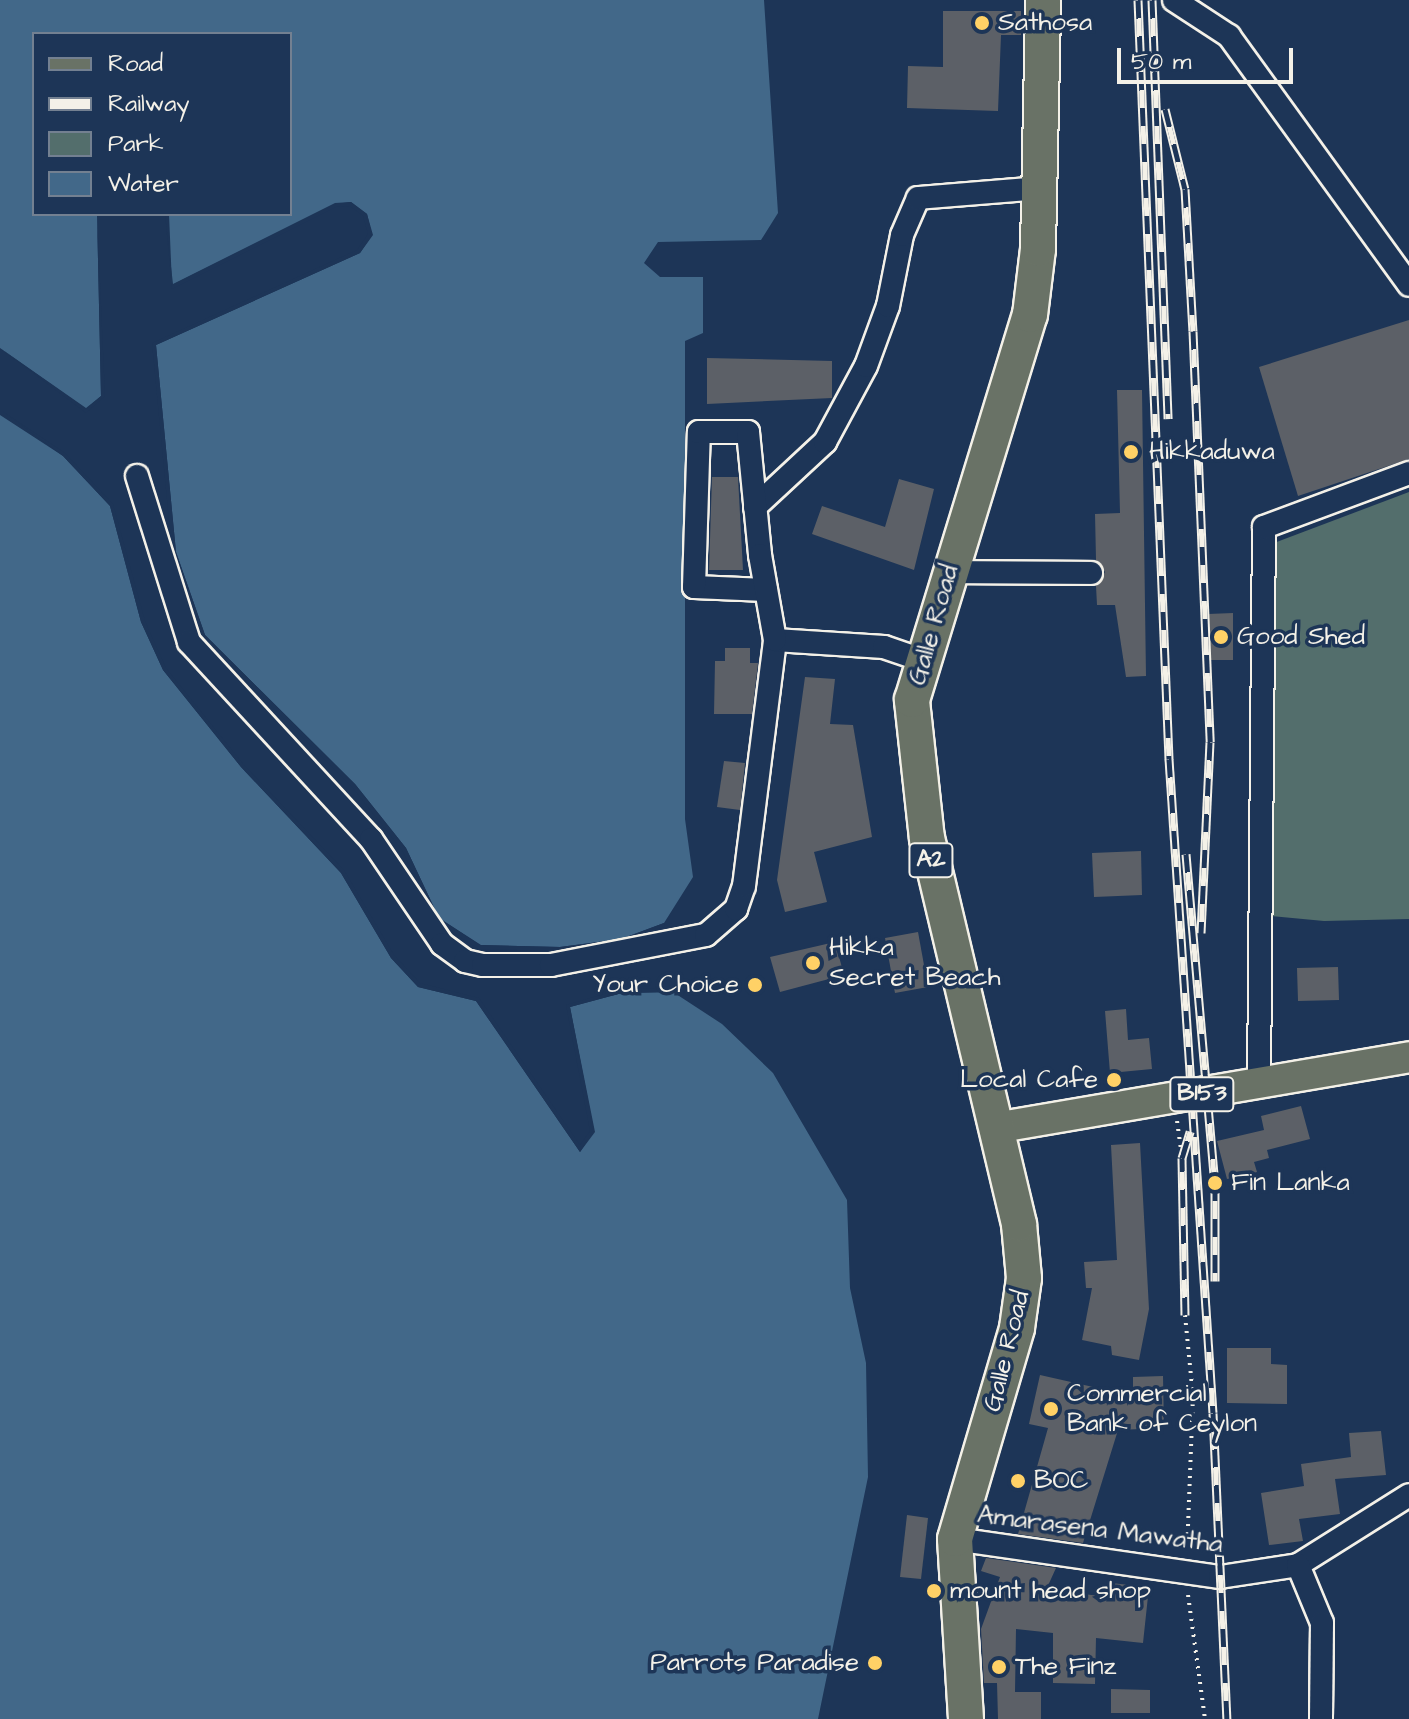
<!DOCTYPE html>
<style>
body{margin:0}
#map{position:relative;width:1409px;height:1719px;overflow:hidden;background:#1d3557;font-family:"Architects Daughter",sans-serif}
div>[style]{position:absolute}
.green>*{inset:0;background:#536e6c}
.water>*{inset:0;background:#426889}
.pier>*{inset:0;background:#1d3557}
.building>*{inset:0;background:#5c6067}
.path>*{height:4px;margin-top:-2px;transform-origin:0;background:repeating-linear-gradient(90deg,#f4f1e8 0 2px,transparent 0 8px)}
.roads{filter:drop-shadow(2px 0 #f4f1e8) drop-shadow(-2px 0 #f4f1e8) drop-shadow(0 2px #f4f1e8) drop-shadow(0 -2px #f4f1e8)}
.minor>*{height:22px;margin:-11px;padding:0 11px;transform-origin:11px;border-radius:11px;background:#1d3557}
.major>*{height:30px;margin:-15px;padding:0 15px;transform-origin:15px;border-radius:15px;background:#697266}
.highway>*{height:34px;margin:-17px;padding:0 17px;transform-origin:17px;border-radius:17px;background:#697266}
.rail>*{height:9px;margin-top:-4.5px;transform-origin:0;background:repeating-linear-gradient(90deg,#1d3557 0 18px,#f4f1e8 0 36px);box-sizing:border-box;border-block:2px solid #f4f1e8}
.dots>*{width:22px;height:22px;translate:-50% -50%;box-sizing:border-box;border:4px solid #1d3557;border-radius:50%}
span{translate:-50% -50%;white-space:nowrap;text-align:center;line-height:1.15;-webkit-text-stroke:7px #1d3557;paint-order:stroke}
.shield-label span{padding:2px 6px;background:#1d3557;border:2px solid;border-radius:6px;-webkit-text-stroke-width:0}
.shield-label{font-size:24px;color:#f4f1e8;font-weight:700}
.poi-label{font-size:26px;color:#f4f1e8}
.left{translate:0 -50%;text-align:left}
.right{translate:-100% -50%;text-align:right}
.street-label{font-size:26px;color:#f4f1e8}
.legend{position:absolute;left:32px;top:32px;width:260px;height:184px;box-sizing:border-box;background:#1d3557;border:2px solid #738091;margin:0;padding:10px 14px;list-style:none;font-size:24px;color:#f4f1e8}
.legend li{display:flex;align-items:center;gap:16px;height:40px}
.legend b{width:40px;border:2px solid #738091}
.scale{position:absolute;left:1117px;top:48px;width:176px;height:36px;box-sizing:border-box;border:4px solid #f4f1e8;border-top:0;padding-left:10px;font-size:24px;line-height:28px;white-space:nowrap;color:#f4f1e8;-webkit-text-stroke:6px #1d3557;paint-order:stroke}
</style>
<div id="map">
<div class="green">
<div style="clip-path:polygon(1409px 492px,1409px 919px,1324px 921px,1271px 916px,1274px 543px)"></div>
</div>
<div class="water">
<div style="clip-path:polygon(0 0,764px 0,778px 213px,761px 240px,658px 242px,644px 263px,660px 277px,703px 277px,703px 333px,685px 341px,685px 819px,693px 877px,664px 923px,621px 939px,560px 947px,481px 945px,439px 918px,406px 848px,355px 784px,205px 635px,176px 552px,156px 345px,360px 253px,372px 235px,367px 214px,351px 202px,335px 204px,172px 285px,169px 214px,290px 214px,290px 34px,34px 34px,34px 214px,97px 214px,101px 396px,86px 409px,0 348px)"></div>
<div style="clip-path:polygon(0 415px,63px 456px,110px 506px,141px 622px,163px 670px,241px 767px,341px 873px,391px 958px,418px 987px,476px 1001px,580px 1152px,594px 1131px,570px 1007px,622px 993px,673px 992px,722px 1024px,773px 1073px,847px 1200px,850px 1288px,866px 1363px,868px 1477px,818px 1719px,0 1719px)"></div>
</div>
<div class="pier">
<div style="clip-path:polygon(351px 202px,367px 214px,373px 235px,360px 253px,156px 345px,176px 552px,205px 635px,355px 784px,406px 848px,439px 918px,480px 945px,560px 947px,621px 939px,664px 923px,665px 927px,621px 943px,560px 951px,478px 949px,436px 921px,402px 850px,352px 787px,202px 637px,172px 552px,152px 343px,357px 250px,368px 234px,363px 216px,350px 206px,336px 207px,172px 289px,165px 214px,173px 284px,335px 203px)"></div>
<div style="clip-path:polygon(97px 214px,105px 396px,86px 413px,0 348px,86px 408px,101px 396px)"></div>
<div style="clip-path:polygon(2px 411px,65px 453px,113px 504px,145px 621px,166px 668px,244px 765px,344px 870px,394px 955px,420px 983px,479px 998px,580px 1145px,590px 1131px,566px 1005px,621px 989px,673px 988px,673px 992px,622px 993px,570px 1007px,595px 1132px,580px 1152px,476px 1001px,418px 987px,391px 958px,341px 873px,241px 767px,163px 670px,141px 622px,110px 506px,63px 456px)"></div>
</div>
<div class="building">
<div style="clip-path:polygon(943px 11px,1021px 11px,1021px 35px,1001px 35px,998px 111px,907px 108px,908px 66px,943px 67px)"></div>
<div style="clip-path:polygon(1409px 320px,1409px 459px,1298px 496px,1259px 367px)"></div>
<div style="clip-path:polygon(707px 358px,832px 361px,832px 398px,707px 404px)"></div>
<div style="clip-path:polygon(1117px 390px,1142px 390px,1146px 676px,1126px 677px,1115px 605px,1097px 605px,1096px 586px,1105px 572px,1096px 560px,1095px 514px,1120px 513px)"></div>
<div style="clip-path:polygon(712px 477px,738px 477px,743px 570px,709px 570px)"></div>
<div style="clip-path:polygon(899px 479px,934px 489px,914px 570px,812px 534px,822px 506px,885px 527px)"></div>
<div style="clip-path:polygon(1233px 613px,1233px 660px,1209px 660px,1208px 614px)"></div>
<div style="clip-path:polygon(725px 648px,750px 648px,750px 663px,758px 663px,752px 714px,714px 714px,715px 661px,725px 661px)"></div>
<div style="clip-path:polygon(805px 677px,835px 679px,830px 724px,853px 725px,872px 837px,814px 852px,827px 902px,785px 912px,777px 880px)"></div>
<div style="clip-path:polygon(724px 761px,745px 763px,740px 810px,717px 807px)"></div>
<div style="clip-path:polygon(1141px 851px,1142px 895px,1094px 897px,1092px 853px)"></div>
<div style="clip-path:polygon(918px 932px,928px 987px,895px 993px,885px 938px)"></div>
<div style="clip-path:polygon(835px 942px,844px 975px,780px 992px,770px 957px)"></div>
<div style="clip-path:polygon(1338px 967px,1339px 1000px,1298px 1001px,1297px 968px)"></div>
<div style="clip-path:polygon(1126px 1009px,1128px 1040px,1149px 1038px,1152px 1069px,1110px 1073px,1105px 1011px)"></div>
<div style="clip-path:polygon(1301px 1106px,1310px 1139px,1267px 1150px,1269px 1158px,1254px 1162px,1257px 1172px,1227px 1179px,1217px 1141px,1264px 1130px,1261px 1116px)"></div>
<div style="clip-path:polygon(1140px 1143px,1149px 1309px,1139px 1360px,1112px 1355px,1111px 1346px,1082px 1340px,1092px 1288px,1086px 1288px,1084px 1262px,1117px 1260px,1111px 1145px)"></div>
<div style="clip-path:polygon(1227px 1348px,1271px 1348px,1271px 1364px,1287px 1365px,1287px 1404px,1227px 1403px)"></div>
<div style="clip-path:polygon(1040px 1375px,1133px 1396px,1133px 1377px,1163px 1376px,1164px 1428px,1118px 1430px,1083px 1543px,1018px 1534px,1048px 1428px,1029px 1424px)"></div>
<div style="clip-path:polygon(1381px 1431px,1386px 1475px,1335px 1479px,1340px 1514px,1299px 1519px,1303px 1541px,1269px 1545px,1261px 1493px,1304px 1486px,1301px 1464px,1351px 1457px,1349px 1433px)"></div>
<div style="clip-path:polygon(907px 1515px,928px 1518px,921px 1579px,900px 1577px)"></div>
<div style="clip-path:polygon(986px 1558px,1056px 1568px,1046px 1590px,1110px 1597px,1111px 1583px,1149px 1587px,1143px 1643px,1096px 1638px,1095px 1684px,1053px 1683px,1053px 1633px,1016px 1629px,1015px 1692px,1041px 1692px,1041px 1719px,998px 1719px,997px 1683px,984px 1683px,981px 1629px,1000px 1577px,981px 1571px)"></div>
<div style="clip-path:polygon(1111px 1689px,1150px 1690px,1150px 1713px,1111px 1713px)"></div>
</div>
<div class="path">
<div style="left:1177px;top:1121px;width:37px;rotate:82deg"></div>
<div style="left:1185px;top:1315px;width:81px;rotate:84.4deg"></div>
<div style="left:1193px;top:1396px;width:154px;rotate:92.2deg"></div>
<div style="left:1188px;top:1595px;width:125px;rotate:82.2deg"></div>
</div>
<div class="roads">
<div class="minor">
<div style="left:1174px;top:0;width:66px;rotate:33.2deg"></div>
<div style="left:1229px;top:36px;width:307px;rotate:54.1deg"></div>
<div style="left:137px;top:476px;width:174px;rotate:72.6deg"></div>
<div style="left:189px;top:642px;width:268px;rotate:47.3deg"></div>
<div style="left:371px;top:839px;width:127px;rotate:55.9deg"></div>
<div style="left:442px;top:944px;width:29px;rotate:36deg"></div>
<div style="left:465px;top:961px;width:18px;rotate:13deg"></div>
<div style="left:483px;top:965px;width:68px"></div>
<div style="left:551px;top:965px;width:158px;rotate:-11deg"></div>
<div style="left:706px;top:935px;width:40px;rotate:-41deg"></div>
<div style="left:736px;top:909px;width:24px;rotate:-71deg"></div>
<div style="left:744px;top:886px;width:248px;rotate:-82.8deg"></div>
<div style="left:775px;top:640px;width:109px;rotate:3.7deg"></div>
<div style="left:884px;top:647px;width:39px;rotate:19deg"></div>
<div style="left:755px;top:507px;width:96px;rotate:-42.9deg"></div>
<div style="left:825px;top:442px;width:86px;rotate:-61.7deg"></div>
<div style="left:866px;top:366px;width:64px;rotate:-69.9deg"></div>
<div style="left:888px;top:306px;width:72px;rotate:-78.8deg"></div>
<div style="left:902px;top:235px;width:40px;rotate:-66.6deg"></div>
<div style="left:918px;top:198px;width:121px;rotate:-4.7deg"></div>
<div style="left:949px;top:572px;width:142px;rotate:0.4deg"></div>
<div style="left:766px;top:590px;width:72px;rotate:-177.6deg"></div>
<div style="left:694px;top:587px;width:155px;rotate:-88.2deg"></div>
<div style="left:699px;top:432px;width:49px"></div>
<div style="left:748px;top:432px;width:124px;rotate:84.4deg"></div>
<div style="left:760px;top:555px;width:86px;rotate:80deg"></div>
<div style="left:1259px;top:1084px;width:557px;rotate:-89.49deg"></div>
<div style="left:1264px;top:527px;width:155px;rotate:-20.4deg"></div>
<div style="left:955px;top:1539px;width:268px;rotate:8.2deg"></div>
<div style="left:1220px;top:1577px;width:79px;rotate:-8.7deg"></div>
<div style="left:1298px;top:1565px;width:131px;rotate:-32.2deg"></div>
<div style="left:1298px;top:1565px;width:63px;rotate:67.5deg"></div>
<div style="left:1322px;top:1623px;width:96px;rotate:90.6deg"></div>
</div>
<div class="major">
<div style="left:995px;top:1128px;width:420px;rotate:-9.7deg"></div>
</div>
<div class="highway">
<div style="left:966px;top:1719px;width:180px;rotate:-93.5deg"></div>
<div style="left:955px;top:1539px;width:220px;rotate:-73.6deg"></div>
<div style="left:1017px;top:1328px;width:50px;rotate:-82deg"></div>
<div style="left:1024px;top:1278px;width:54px;rotate:-95.3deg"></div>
<div style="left:1019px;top:1224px;width:396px;rotate:-103.4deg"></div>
<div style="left:927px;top:839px;width:140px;rotate:-96.2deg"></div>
<div style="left:912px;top:700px;width:403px;rotate:-73deg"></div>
<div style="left:1030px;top:315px;width:66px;rotate:-83.1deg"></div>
<div style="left:1038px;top:249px;width:249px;rotate:-88.8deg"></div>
</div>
</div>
<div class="rail">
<div style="left:1138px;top:0;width:760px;rotate:87.66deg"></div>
<div style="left:1169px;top:759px;width:655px;rotate:86.15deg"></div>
<div style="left:1213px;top:1413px;width:306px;rotate:87.4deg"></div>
<div style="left:1152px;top:0;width:419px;rotate:87.8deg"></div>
<div style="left:1165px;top:109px;width:82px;rotate:76deg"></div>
<div style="left:1185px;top:189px;width:142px;rotate:86.8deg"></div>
<div style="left:1193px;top:331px;width:411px;rotate:87.6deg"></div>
<div style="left:1210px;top:742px;width:191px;rotate:92.7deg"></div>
<div style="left:1186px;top:854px;width:330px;rotate:85deg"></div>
<div style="left:1215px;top:1183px;width:98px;rotate:90deg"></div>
<div style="left:1185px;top:1315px;width:157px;rotate:-91.1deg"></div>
<div style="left:1182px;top:1158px;width:28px;rotate:-73deg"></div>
</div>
<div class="dots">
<div style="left:982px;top:23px;background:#ffd166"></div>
<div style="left:1131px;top:452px;background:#ffd166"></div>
<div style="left:1221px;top:637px;background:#ffd166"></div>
<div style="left:813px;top:963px;background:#ffd166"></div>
<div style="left:755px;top:985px;background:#ffd166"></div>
<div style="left:1114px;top:1080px;background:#ffd166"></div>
<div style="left:1215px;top:1183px;background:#ffd166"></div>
<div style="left:1051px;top:1409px;background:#ffd166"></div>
<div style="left:1018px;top:1481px;background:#ffd166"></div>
<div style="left:934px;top:1591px;background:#ffd166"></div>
<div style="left:875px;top:1663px;background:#ffd166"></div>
<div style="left:999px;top:1667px;background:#ffd166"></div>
</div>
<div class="shield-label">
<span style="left:931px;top:860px">A2</span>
<span style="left:1202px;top:1094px">B153</span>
</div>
<div class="poi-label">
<span class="left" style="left:998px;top:23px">Sathosa</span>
<span class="left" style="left:1149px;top:452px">Hikkaduwa</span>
<span class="left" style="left:1237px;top:637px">Good Shed</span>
<span class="left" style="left:829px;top:963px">Hikka<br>Secret Beach</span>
<span class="right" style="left:739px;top:985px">Your Choice</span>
<span class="right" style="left:1098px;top:1080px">Local Cafe</span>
<span class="left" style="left:1231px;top:1183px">Fin Lanka</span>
<span class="left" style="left:1067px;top:1409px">Commercial<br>Bank of Ceylon</span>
<span class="left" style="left:1034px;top:1481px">BOC</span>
<span class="left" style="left:950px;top:1591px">mount head shop</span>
<span class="right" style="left:859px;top:1663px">Parrots Paradise</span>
<span class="left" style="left:1015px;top:1667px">The Finz</span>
</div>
<div class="street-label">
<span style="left:934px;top:625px;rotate:-74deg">Galle Road</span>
<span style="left:1007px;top:1351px;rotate:-76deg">Galle Road</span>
<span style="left:1100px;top:1530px;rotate:7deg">Amarasena Mawatha</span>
</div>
<ul class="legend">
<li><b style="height:10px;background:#697266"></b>Road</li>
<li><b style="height:10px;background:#f4f1e8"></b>Railway</li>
<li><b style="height:22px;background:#536e6c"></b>Park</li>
<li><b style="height:22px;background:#426889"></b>Water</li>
</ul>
<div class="scale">50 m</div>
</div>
